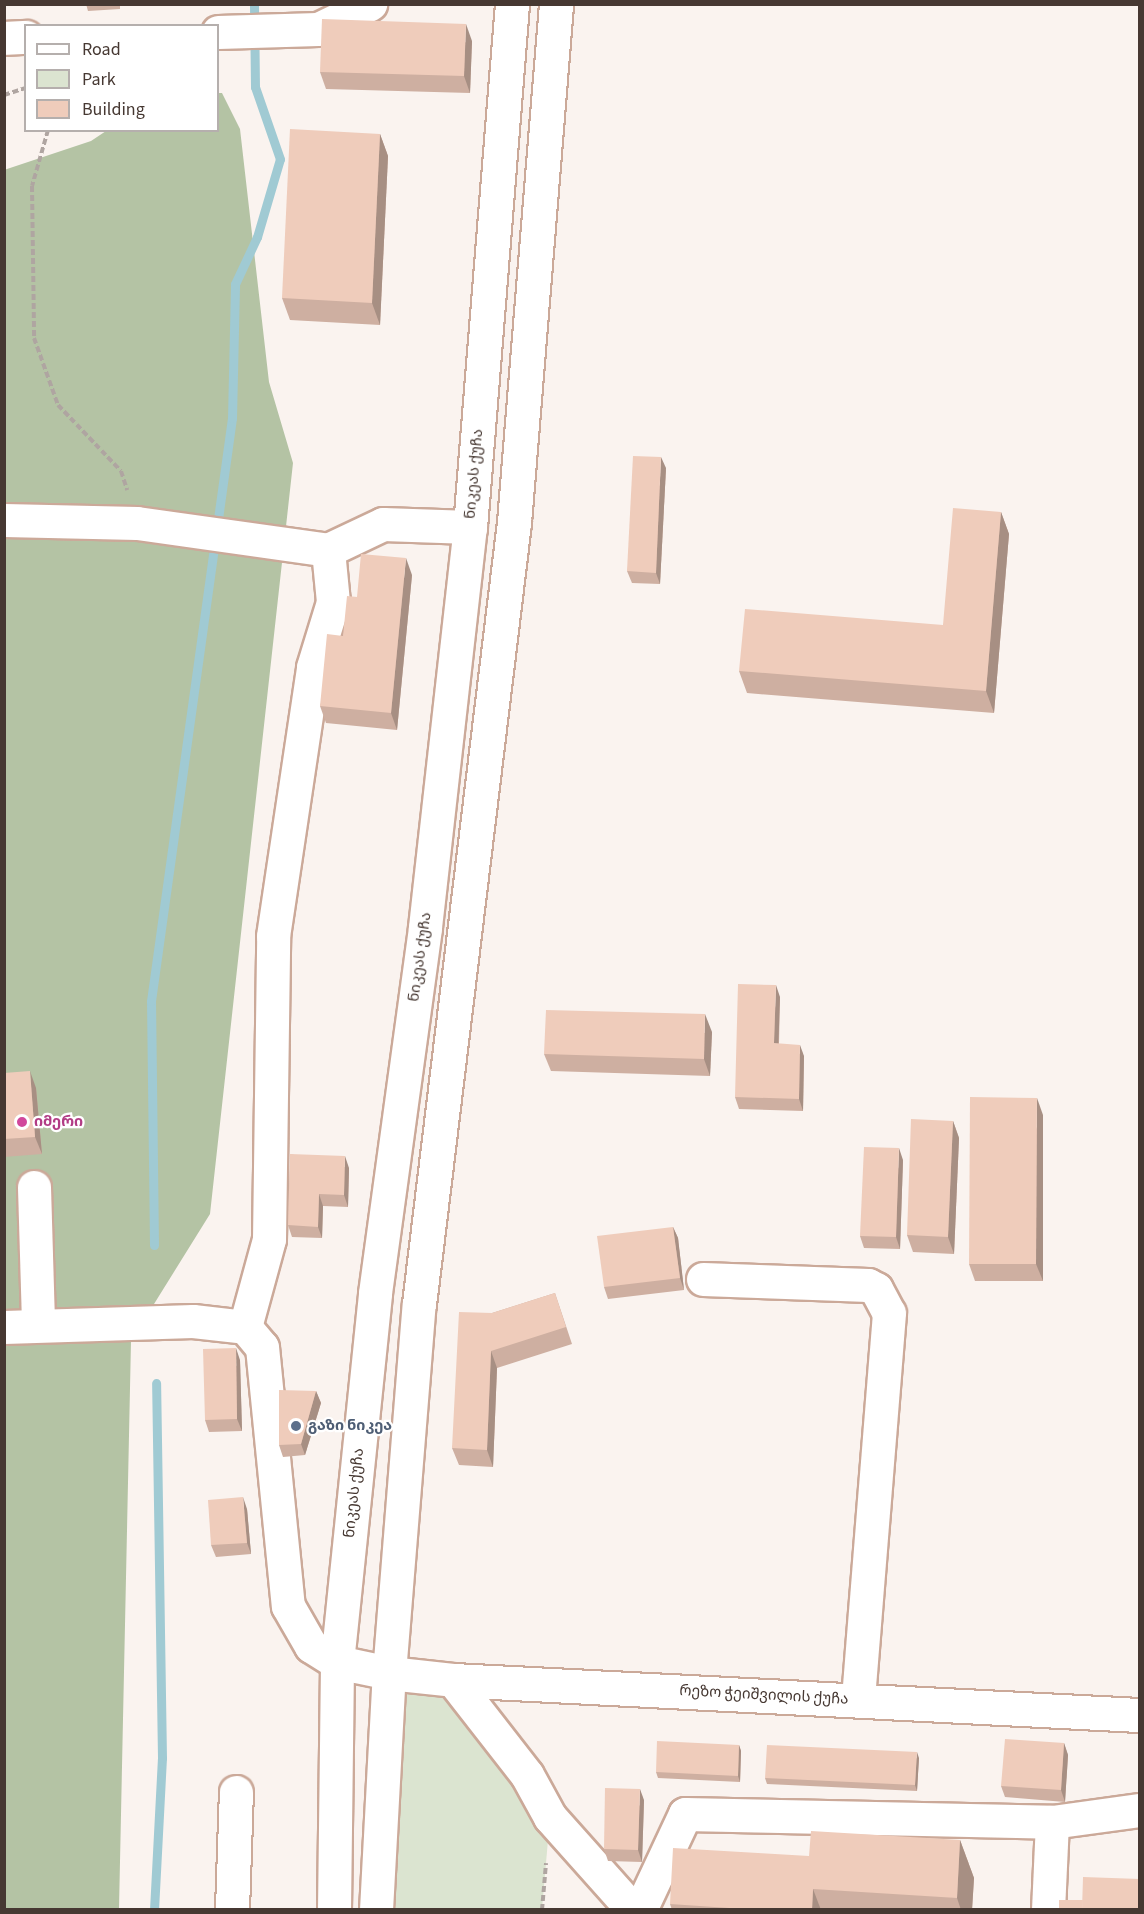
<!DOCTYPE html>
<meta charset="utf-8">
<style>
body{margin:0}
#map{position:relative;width:1144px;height:1914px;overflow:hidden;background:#faf3ef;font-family:"Source Sans 3","Noto Sans Georgian",sans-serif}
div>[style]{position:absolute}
.green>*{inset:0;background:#dbe4d0}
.forest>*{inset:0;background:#b4c3a4}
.stream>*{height:9px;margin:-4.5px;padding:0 4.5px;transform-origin:4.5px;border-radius:4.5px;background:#a0cad3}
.path>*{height:4px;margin-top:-2px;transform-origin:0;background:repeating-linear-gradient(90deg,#afa5a1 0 6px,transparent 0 9px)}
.roads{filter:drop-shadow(2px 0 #cba999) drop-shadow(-2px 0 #cba999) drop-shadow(0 2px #cba999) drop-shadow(0 -2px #cba999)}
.minor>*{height:33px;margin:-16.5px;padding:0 16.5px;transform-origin:16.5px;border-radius:16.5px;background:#fff}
.major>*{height:33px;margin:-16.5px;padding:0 16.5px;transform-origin:16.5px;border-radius:16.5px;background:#fff}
.wall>*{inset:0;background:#ceafa1}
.shaded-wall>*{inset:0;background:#a78f83}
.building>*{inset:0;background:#efccbb}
.dots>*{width:16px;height:16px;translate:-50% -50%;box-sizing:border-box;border:3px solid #fff;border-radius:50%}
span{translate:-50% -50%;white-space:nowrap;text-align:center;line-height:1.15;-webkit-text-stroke:4.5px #fff;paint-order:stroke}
.street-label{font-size:15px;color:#463832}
.hotel-label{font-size:15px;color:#b23c85;font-weight:700}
.left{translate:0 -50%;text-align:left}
.service-label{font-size:15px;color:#4e5e75;font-weight:700}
.frame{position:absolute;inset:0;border:6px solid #463832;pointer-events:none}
.legend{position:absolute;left:24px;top:24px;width:195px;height:108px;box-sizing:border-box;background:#fff;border:2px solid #b5afad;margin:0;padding:8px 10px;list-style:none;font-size:18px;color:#463832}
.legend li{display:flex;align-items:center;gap:12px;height:30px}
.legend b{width:30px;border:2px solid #b5afad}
</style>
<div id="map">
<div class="green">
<div style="clip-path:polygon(389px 1673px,453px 1680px,550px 1817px,542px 1909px,376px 1910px)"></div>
</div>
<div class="forest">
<div style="clip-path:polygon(218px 93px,222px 93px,240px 129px,269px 382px,293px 463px,210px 1214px,131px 1341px,119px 1909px,5px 1909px,4px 170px,91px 141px,106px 131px,218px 130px)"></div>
</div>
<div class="stream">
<div style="left:154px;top:1245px;width:244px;rotate:-90.7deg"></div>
<div style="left:151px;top:1001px;width:589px;rotate:-82.09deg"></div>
<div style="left:232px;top:418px;width:134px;rotate:-88.7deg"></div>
<div style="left:235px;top:284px;width:52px;rotate:-64.9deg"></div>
<div style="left:257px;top:237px;width:81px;rotate:-73.6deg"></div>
<div style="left:280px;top:159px;width:76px;rotate:-109.1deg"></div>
<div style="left:255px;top:87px;width:83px;rotate:-90.7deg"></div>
<div style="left:154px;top:1910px;width:152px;rotate:-87deg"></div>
<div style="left:162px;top:1758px;width:375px;rotate:-90.9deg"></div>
</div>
<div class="path">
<div style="left:4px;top:95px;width:23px;rotate:-18deg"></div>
<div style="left:48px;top:130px;width:58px;rotate:105.9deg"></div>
<div style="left:32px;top:186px;width:152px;rotate:89.2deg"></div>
<div style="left:34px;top:338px;width:71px;rotate:70.3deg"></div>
<div style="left:58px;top:405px;width:91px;rotate:46.3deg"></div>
<div style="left:121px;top:471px;width:20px;rotate:72deg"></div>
<div style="left:542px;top:1910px;width:47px;rotate:-85.1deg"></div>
</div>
<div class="roads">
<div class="minor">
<div style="left:218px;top:32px;width:100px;rotate:-1.7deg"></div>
<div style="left:318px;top:29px;width:58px;rotate:-25.7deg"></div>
<div style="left:4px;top:38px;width:22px;rotate:-3deg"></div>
<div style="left:4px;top:520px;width:133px;rotate:1.3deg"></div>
<div style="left:137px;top:523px;width:193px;rotate:8deg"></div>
<div style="left:328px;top:550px;width:61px;rotate:-25.3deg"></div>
<div style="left:383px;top:524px;width:87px;rotate:2deg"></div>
<div style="left:34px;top:1187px;width:137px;rotate:88.3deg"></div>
<div style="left:703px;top:1279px;width:165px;rotate:2.1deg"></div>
<div style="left:868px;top:1285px;width:9px;rotate:27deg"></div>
<div style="left:876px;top:1289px;width:27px;rotate:62deg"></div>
<div style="left:889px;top:1313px;width:388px;rotate:94.6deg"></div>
<div style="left:4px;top:1327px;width:189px;rotate:-1.8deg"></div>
<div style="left:193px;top:1321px;width:52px;rotate:6.6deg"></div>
<div style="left:245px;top:1327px;width:26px;rotate:50deg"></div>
<div style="left:262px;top:1347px;width:260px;rotate:84.3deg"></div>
<div style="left:288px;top:1606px;width:46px;rotate:60.1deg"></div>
<div style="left:311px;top:1646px;width:31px;rotate:32deg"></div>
<div style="left:245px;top:1327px;width:91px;rotate:-74.7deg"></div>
<div style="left:269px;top:1239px;width:303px;rotate:-89.2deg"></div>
<div style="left:273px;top:936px;width:272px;rotate:-81.5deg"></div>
<div style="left:313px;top:667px;width:68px;rotate:-72.9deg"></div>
<div style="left:333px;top:602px;width:52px;rotate:-95.5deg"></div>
<div style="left:453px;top:1680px;width:120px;rotate:52.1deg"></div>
<div style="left:527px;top:1775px;width:48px;rotate:61.3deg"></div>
<div style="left:550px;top:1817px;width:125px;rotate:48.3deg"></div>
<div style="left:232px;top:1910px;width:118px;rotate:-88.1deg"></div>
<div style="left:640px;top:1910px;width:106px;rotate:-64.9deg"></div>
<div style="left:685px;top:1814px;width:367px;rotate:1.2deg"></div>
<div style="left:1052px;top:1822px;width:89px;rotate:-7.8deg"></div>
<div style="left:1048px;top:1910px;width:88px;rotate:-87.4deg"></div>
</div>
<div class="major">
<div style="left:337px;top:1662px;width:53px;rotate:11.9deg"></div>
<div style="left:389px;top:1673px;width:64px;rotate:6.2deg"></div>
<div style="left:453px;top:1680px;width:688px;rotate:2.92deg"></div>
<div style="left:334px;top:1910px;width:248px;rotate:-89.3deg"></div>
<div style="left:337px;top:1662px;width:371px;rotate:-84.1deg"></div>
<div style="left:375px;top:1293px;width:369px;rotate:-82.2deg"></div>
<div style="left:425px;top:927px;width:403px;rotate:-83.6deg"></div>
<div style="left:470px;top:527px;width:525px;rotate:-85.41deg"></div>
<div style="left:376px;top:1910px;width:237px;rotate:-86.9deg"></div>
<div style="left:389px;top:1673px;width:370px;rotate:-85.4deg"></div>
<div style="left:419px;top:1304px;width:788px;rotate:-83.07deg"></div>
<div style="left:514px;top:522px;width:520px;rotate:-85.36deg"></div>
</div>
</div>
<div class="wall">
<div style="clip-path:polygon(86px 4px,120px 4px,120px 9px,88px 11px)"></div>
<div style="clip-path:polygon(472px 41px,470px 93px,326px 89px,320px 72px)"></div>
<div style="clip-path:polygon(380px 134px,388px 156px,380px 325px,290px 320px,282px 298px)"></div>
<div style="clip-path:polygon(666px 468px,660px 584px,632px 583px,627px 571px)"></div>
<div style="clip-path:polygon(1001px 512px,1009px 534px,994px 713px,747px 693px,739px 671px,943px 625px)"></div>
<div style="clip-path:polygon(412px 575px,397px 730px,326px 723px,320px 706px,343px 636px,357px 597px)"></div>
<div style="clip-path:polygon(780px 997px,779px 1044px,804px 1056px,803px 1111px,739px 1109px,735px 1097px)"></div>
<div style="clip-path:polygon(712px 1032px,710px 1076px,551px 1071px,544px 1054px)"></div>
<div style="clip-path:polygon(4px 1073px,36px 1088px,42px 1154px,4px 1157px)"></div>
<div style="clip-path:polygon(1043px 1115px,1043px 1281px,975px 1281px,969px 1264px)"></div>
<div style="clip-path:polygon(953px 1121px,959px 1138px,954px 1254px,913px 1252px,907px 1235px)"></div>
<div style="clip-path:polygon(290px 1154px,349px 1168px,348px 1207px,323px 1206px,322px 1238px,292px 1237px,288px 1225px)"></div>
<div style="clip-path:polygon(903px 1160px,900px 1249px,864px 1248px,860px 1236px)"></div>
<div style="clip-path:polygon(673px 1227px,678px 1238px,684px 1290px,608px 1299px,604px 1287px)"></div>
<div style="clip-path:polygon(555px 1293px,572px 1344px,497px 1368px,493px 1467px,459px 1465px,452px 1448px,492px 1313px)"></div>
<div style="clip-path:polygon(240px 1360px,242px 1431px,209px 1432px,205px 1420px)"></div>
<div style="clip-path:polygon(316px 1391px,321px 1403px,305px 1455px,283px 1457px,279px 1445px)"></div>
<div style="clip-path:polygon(247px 1509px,251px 1554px,216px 1557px,211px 1545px)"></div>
<div style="clip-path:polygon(1064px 1743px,1068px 1755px,1065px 1802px,1005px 1797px,1001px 1786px)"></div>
<div style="clip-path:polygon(739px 1745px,741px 1751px,740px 1782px,658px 1778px,656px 1772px)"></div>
<div style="clip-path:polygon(919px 1758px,917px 1791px,767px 1784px,765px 1778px)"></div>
<div style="clip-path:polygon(644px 1800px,642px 1862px,608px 1861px,604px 1849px)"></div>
<div style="clip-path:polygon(960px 1840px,974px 1878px,972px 1910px,672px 1910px,670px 1904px,809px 1856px)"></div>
</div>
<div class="shaded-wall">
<div style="clip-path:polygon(466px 24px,472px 41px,470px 93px,464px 76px)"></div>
<div style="clip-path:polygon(380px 134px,388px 156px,380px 325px,372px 303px)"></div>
<div style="clip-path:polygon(661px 457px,666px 468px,660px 584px,656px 573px)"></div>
<div style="clip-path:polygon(1001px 512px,1009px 534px,994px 713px,986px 691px)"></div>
<div style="clip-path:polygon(406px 558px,412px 575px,397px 730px,391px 713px)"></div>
<div style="clip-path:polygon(776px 985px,780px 997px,778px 1055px,774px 1043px)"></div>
<div style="clip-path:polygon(705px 1014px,712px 1032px,710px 1076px,704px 1059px)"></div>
<div style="clip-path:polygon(800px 1045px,804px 1056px,803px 1111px,799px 1099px)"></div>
<div style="clip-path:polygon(30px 1071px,36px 1088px,42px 1154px,35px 1137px)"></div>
<div style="clip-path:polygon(1037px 1098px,1043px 1115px,1043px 1281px,1036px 1264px)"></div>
<div style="clip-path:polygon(953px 1121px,959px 1138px,954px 1254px,948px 1237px)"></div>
<div style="clip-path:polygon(899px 1148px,903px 1160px,900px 1249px,896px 1237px)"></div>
<div style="clip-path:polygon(345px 1156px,349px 1168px,348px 1207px,344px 1195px)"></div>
<div style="clip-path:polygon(319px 1194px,323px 1206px,322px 1238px,318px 1227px)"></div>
<div style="clip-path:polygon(673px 1227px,678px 1238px,684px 1290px,680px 1278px)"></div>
<div style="clip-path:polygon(236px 1348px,240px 1360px,242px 1431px,237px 1419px)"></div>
<div style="clip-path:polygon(491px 1351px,497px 1368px,493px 1467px,487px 1450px)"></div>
<div style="clip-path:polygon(316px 1391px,321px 1403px,305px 1455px,301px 1444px)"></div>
<div style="clip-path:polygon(243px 1497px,247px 1509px,251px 1554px,247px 1543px)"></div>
<div style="clip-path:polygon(1064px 1743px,1068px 1755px,1065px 1802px,1061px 1790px)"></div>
<div style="clip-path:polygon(739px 1745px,741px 1751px,740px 1782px,738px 1776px)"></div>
<div style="clip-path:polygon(917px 1752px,919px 1758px,917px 1791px,915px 1785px)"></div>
<div style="clip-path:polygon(640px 1789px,644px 1800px,642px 1862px,638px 1850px)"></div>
<div style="clip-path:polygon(960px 1840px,974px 1878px,972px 1910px,961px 1910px,957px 1898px)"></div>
<div style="clip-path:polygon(813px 1889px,821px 1910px,812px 1910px)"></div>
</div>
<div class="building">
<div style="clip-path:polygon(322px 19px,466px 24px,464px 76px,320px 72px)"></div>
<div style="clip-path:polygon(290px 129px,380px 134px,372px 303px,282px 298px)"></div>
<div style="clip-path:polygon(633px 456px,661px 457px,656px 573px,627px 571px)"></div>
<div style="clip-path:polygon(953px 508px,1001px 512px,986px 691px,739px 671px,745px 609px,943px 625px)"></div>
<div style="clip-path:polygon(361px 554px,406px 558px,391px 713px,320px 706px,327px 634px,343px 636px,347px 596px,357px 597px)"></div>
<div style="clip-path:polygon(738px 984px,776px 985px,774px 1043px,800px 1045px,799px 1099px,735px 1097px)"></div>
<div style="clip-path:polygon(546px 1010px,705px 1014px,704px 1059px,544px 1054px)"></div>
<div style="clip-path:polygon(30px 1071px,35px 1137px,4px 1139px,4px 1073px)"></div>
<div style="clip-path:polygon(970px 1097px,1037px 1098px,1036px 1264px,969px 1264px)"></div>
<div style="clip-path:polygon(911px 1119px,953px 1121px,948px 1237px,907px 1235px)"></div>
<div style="clip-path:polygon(864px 1147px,899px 1148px,896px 1237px,860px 1236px)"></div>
<div style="clip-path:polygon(290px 1154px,345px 1156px,344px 1195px,319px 1194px,318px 1227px,288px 1225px)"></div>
<div style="clip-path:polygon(673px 1227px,680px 1278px,604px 1287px,597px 1236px)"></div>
<div style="clip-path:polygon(555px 1293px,566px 1327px,491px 1351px,487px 1450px,452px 1448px,459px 1312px,492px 1313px)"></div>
<div style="clip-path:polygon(236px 1348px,237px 1419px,205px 1420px,203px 1349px)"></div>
<div style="clip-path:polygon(279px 1390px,316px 1391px,301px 1444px,279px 1445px)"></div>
<div style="clip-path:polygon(243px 1497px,247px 1543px,211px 1545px,208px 1500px)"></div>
<div style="clip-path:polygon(1005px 1739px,1064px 1743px,1061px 1790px,1001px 1786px)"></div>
<div style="clip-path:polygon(657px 1741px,739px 1745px,738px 1776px,656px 1772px)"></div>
<div style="clip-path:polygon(767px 1745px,917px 1752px,915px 1785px,765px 1778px)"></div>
<div style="clip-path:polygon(605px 1788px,640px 1789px,638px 1850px,604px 1849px)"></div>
<div style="clip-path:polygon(811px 1831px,960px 1840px,957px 1898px,813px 1889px,812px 1910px,759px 1910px,670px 1904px,673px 1848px,809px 1856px)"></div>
<div style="clip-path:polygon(1083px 1877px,1140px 1879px,1140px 1910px,1082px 1910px)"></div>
<div style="clip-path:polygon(1059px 1900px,1083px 1900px,1082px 1910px,1059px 1910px)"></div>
</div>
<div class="dots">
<div style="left:22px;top:1122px;background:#d1479c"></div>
<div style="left:296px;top:1426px;background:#5c6f8a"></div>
</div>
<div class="street-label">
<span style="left:474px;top:474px;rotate:-85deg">ნიკეას ქუჩა</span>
<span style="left:420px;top:957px;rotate:-82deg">ნიკეას ქუჩა</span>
<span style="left:354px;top:1493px;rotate:-84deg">ნიკეას ქუჩა</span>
<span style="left:764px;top:1695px;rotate:3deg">რეზო ჭეიშვილის ქუჩა</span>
</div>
<div class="hotel-label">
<span class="left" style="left:34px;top:1122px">იმერი</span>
</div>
<div class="service-label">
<span class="left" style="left:308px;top:1426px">გაზი ნიკეა</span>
</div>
<div class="frame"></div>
<ul class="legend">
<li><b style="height:8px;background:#fff"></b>Road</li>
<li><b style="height:16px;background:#dbe4d0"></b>Park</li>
<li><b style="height:16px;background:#efccbb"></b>Building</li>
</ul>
</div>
